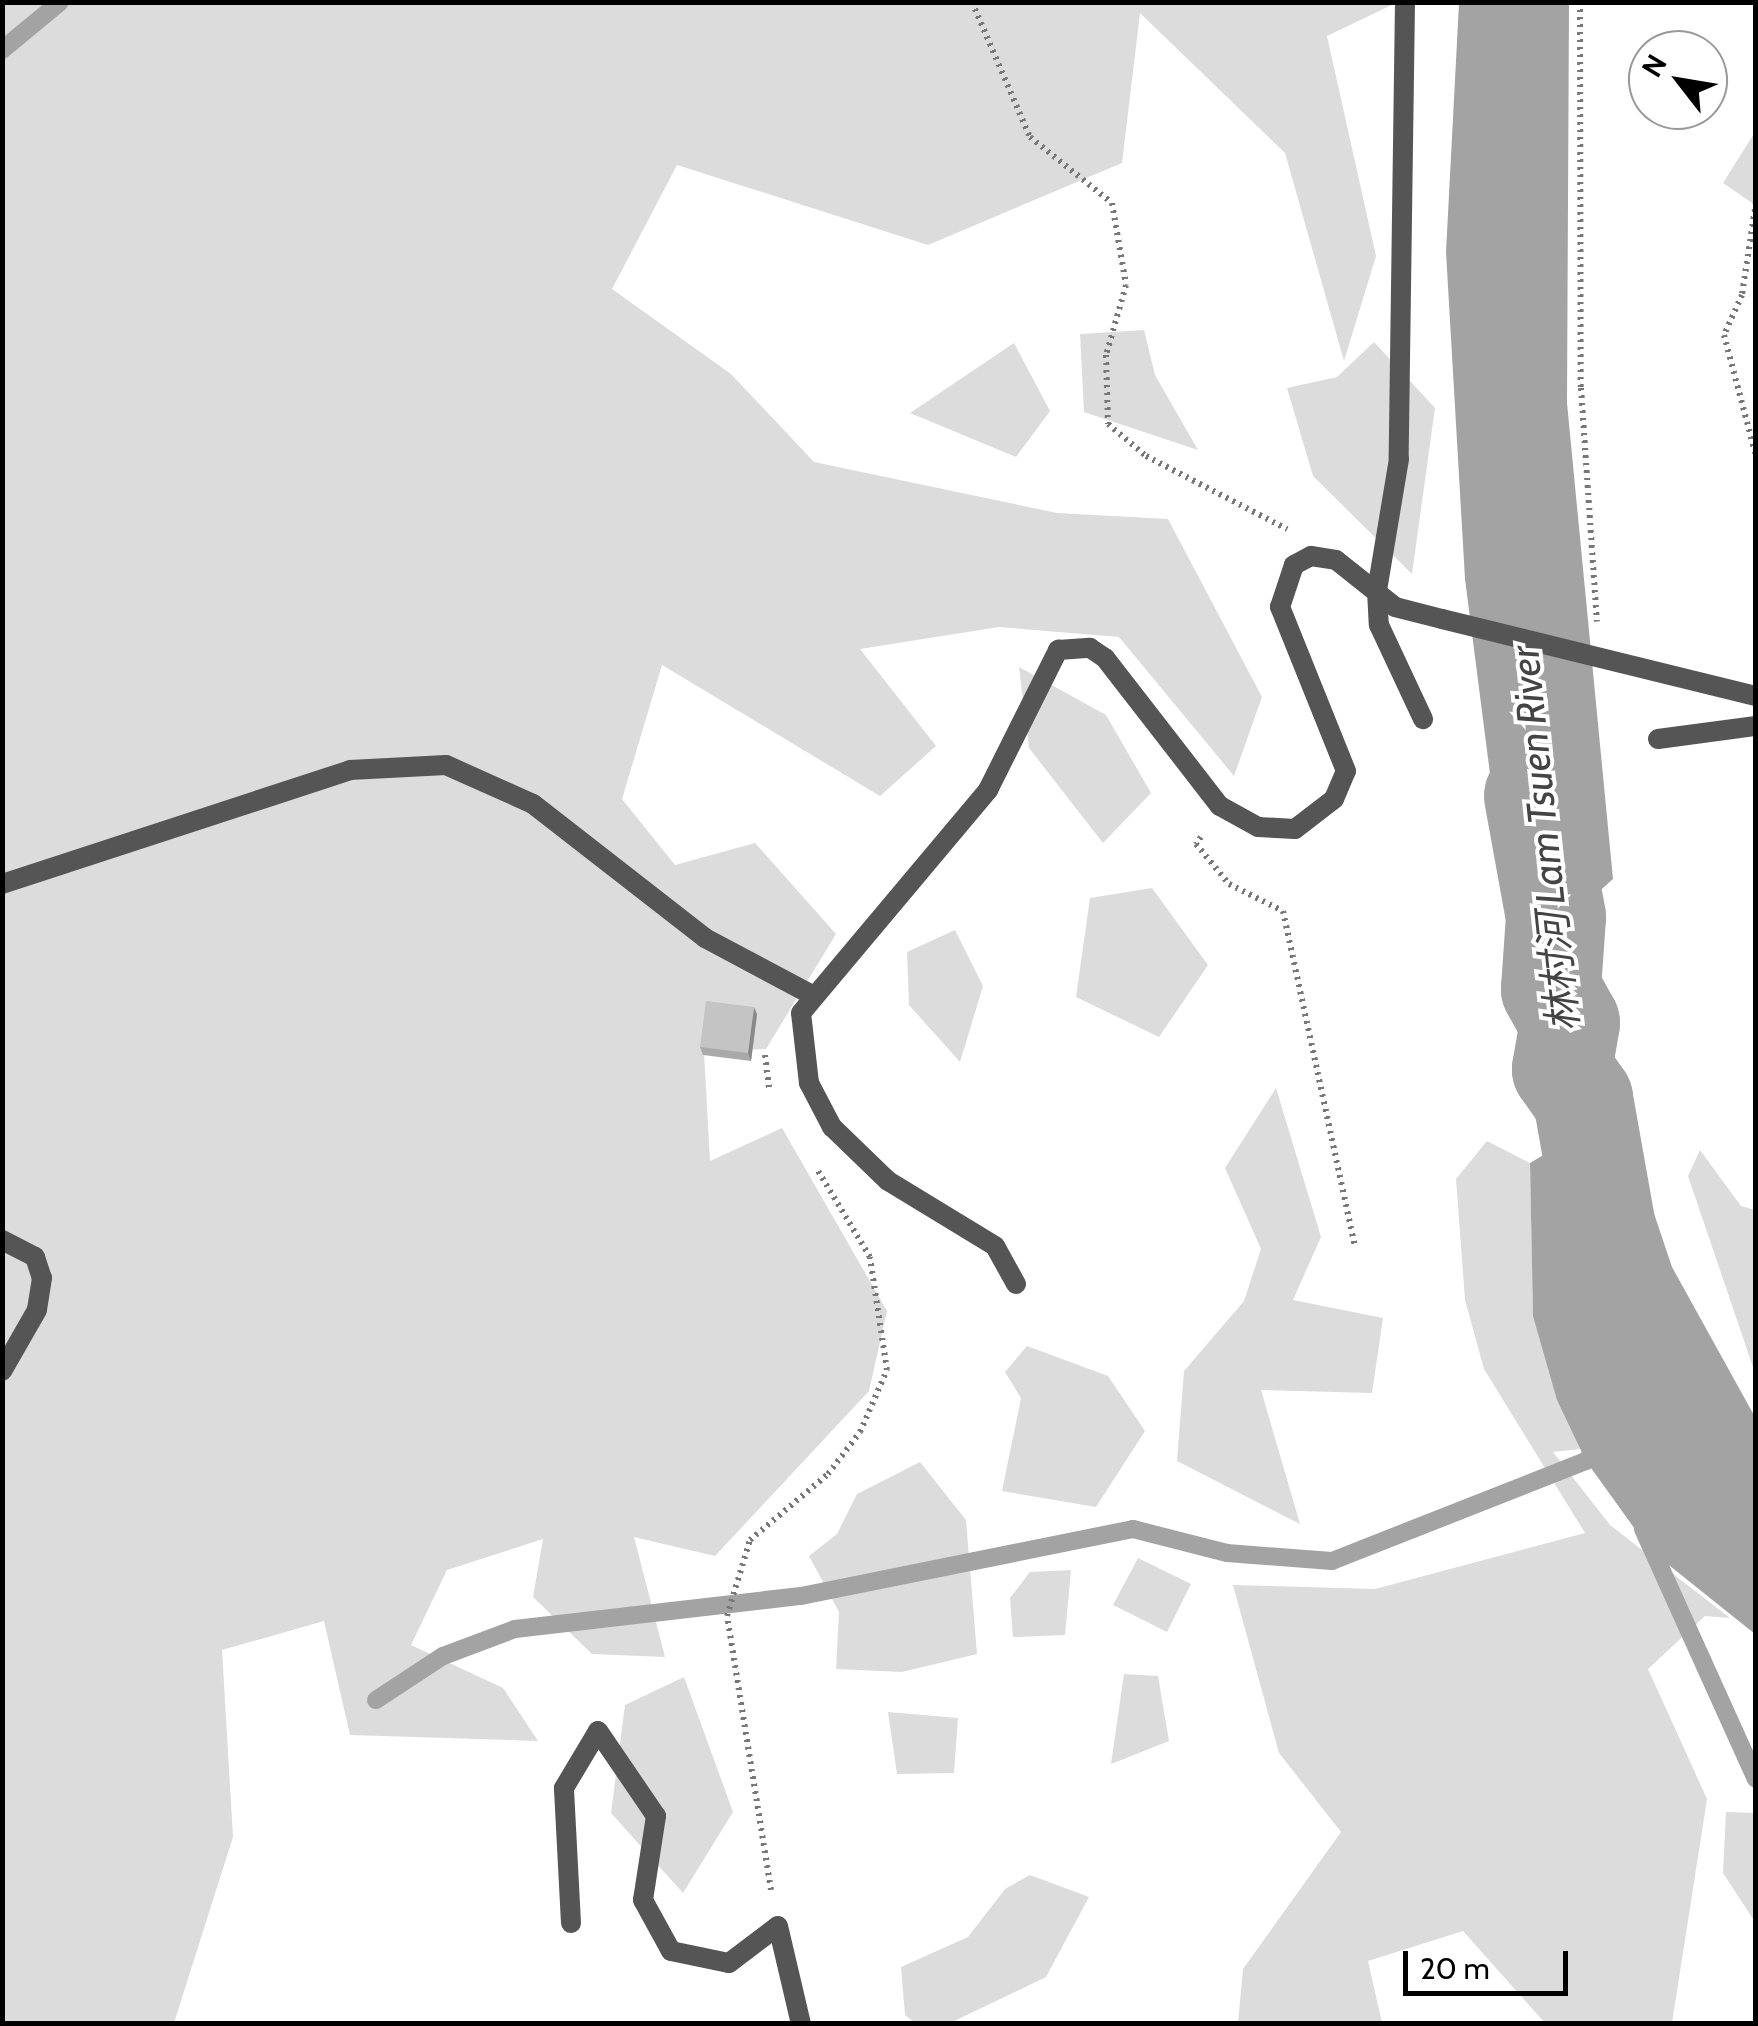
<!DOCTYPE html>
<meta charset="utf-8">
<style>
body{margin:0}
#map{position:relative;width:1758px;height:2026px;overflow:hidden;background:#fff;font-family:Cabin,"Noto Sans TC",sans-serif}
div>[style]{position:absolute}
.green>*{inset:0;background:#dcdcdc}
.water>*{inset:0;background:#a3a3a3}
.stream>*{height:18px;margin:-9px;padding:0 9px;transform-origin:9px;border-radius:9px;background:#a3a3a3}
.river>*{height:100px;margin:-50px;padding:0 50px;transform-origin:50px;border-radius:50px;background:#a3a3a3}
.path>*{height:6px;margin-top:-3px;transform-origin:0;background:repeating-linear-gradient(90deg,#777 0 2.5px,transparent 0 7.5px)}
.lane>*{height:20px;margin:-10px;padding:0 10px;transform-origin:10px;border-radius:10px;background:#555}
.street>*{height:20px;margin:-10px;padding:0 10px;transform-origin:10px;border-radius:10px;background:#555}
.wall>*{inset:0;background:#a9a9a9}
.shaded-wall>*{inset:0;background:#898989}
.building>*{inset:0;background:#c4c4c4}
span{translate:-50% -50%;white-space:nowrap;text-align:center;line-height:1.15;-webkit-text-stroke:8px #fff;paint-order:stroke}
.water-label{font-size:40px;color:#444;font-style:italic}
.frame{position:absolute;inset:0;border:5px solid #000;pointer-events:none}
.north{position:absolute;left:1628px;top:30px;width:100px;height:100px;box-sizing:border-box;background:#fff;border:2px solid #999;border-radius:50%;rotate:301deg;font-size:28px;font-weight:700;line-height:40px;text-align:center;color:#000}
.north::after{content:'';display:block;margin:auto;width:35px;height:45px;background:#000;clip-path:polygon(50% 0,100% 100%,50% 72%,0 100%)}
.scale{position:absolute;left:1403px;top:1951px;width:165px;height:45px;box-sizing:border-box;border:5px solid #000;border-top:0;padding-left:12px;font-size:30px;line-height:35px;white-space:nowrap;color:#000;-webkit-text-stroke:8px #fff;paint-order:stroke}
</style>
<div id="map">
<div class="green">
<div style="clip-path:polygon(3px 3px,1396px 3px,1327px 36px,1376px 256px,1344px 361px,1285px 153px,1140px 13px,1122px 163px,928px 245px,677px 165px,612px 289px,731px 374px,814px 462px,1057px 513px,1168px 519px,1262px 697px,1234px 776px,1119px 637px,999px 627px,860px 649px,936px 746px,880px 796px,662px 665px,622px 799px,675px 865px,755px 843px,836px 934px,766px 1049px,704px 1052px,710px 1161px,782px 1128px,887px 1311px,869px 1391px,715px 1556px,634px 1537px,665px 1657px,592px 1654px,533px 1597px,543px 1539px,447px 1570px,411px 1645px,503px 1688px,538px 1741px,350px 1735px,324px 1621px,222px 1650px,233px 1837px,174px 2023px,3px 2024px)"></div>
<div style="clip-path:polygon(1755px 132px,1755px 205px,1723px 183px)"></div>
<div style="clip-path:polygon(1144px 330px,1155px 375px,1198px 450px,1084px 412px,1080px 334px)"></div>
<div style="clip-path:polygon(1374px 342px,1435px 408px,1412px 574px,1313px 476px,1287px 388px,1337px 377px)"></div>
<div style="clip-path:polygon(1014px 343px,1050px 411px,1016px 457px,910px 413px)"></div>
<div style="clip-path:polygon(1019px 667px,1106px 715px,1151px 793px,1103px 843px,1029px 748px)"></div>
<div style="clip-path:polygon(1152px 888px,1208px 965px,1159px 1037px,1076px 997px,1090px 898px)"></div>
<div style="clip-path:polygon(955px 930px,983px 986px,960px 1062px,909px 1005px,907px 952px)"></div>
<div style="clip-path:polygon(1276px 1088px,1321px 1237px,1293px 1300px,1383px 1318px,1372px 1393px,1261px 1390px,1300px 1524px,1177px 1461px,1184px 1371px,1244px 1301px,1261px 1249px,1225px 1168px)"></div>
<div style="clip-path:polygon(1487px 1141px,1530px 1163px,1533px 1316px,1580px 1449px,1553px 1452px,1610px 1525px,1730px 1618px,1705px 1616px,1648px 1669px,1707px 1799px,1672px 2023px,1545px 2023px,1463px 1931px,1368px 1961px,1382px 2023px,1238px 2023px,1243px 1969px,1341px 1832px,1279px 1753px,1233px 1585px,1375px 1589px,1585px 1533px,1484px 1369px,1465px 1300px,1456px 1179px)"></div>
<div style="clip-path:polygon(1700px 1150px,1741px 1206px,1755px 1210px,1755px 1373px,1688px 1176px)"></div>
<div style="clip-path:polygon(1027px 1346px,1108px 1376px,1145px 1431px,1096px 1507px,1002px 1491px,1021px 1398px,1005px 1372px)"></div>
<div style="clip-path:polygon(920px 1462px,966px 1520px,977px 1654px,902px 1672px,836px 1669px,839px 1612px,809px 1556px,837px 1534px,857px 1494px)"></div>
<div style="clip-path:polygon(1138px 1558px,1191px 1584px,1167px 1632px,1113px 1605px)"></div>
<div style="clip-path:polygon(1071px 1570px,1065px 1635px,1013px 1637px,1010px 1598px,1030px 1572px)"></div>
<div style="clip-path:polygon(1124px 1674px,1158px 1676px,1169px 1741px,1111px 1764px)"></div>
<div style="clip-path:polygon(684px 1677px,733px 1812px,683px 1893px,611px 1813px,625px 1705px)"></div>
<div style="clip-path:polygon(888px 1712px,958px 1718px,954px 1773px,897px 1774px)"></div>
<div style="clip-path:polygon(1726px 1812px,1755px 1813px,1755px 1922px,1723px 1873px)"></div>
<div style="clip-path:polygon(1030px 1875px,1089px 1897px,1046px 1977px,950px 2023px,915px 2023px,905px 2015px,901px 1967px,968px 1937px,1005px 1889px)"></div>
</div>
<div class="water">
<div style="clip-path:polygon(1459px 3px,1569px 3px,1567px 403px,1613px 879px,1556px 930px,1508px 914px,1465px 579px,1446px 252px)"></div>
<div style="clip-path:polygon(1589px 1128px,1638px 1166px,1672px 1267px,1755px 1417px,1755px 1634px,1650px 1550px,1586px 1461px,1557px 1400px,1533px 1316px,1530px 1163px)"></div>
</div>
<div class="stream">
<div style="left:2px;top:50px;width:75px;rotate:-39.6deg"></div>
<div style="left:1643px;top:1529px;width:274px;rotate:65.7deg"></div>
<div style="left:376px;top:1700px;width:80px;rotate:-33.3deg"></div>
<div style="left:443px;top:1656px;width:77px;rotate:-20.6deg"></div>
<div style="left:515px;top:1629px;width:288px;rotate:-6.6deg"></div>
<div style="left:801px;top:1596px;width:339px;rotate:-11.4deg"></div>
<div style="left:1133px;top:1529px;width:97px;rotate:14.3deg"></div>
<div style="left:1227px;top:1553px;width:105px;rotate:4.4deg"></div>
<div style="left:1332px;top:1561px;width:273px;rotate:-21.5deg"></div>
<div style="left:1586px;top:1461px;width:24px;rotate:-52deg"></div>
</div>
<div class="river">
<div style="left:1534px;top:796px;width:123px;rotate:79.7deg"></div>
<div style="left:1556px;top:917px;width:72px;rotate:94deg"></div>
<div style="left:1551px;top:989px;width:39px;rotate:61deg"></div>
<div style="left:1570px;top:1023px;width:47px;rotate:99.9deg"></div>
<div style="left:1562px;top:1069px;width:37px;rotate:55deg"></div>
<div style="left:1583px;top:1099px;width:166px;rotate:79.9deg"></div>
</div>
<div class="path">
<div style="left:972px;top:2px;width:147px;rotate:66.8deg"></div>
<div style="left:1030px;top:137px;width:105px;rotate:38.8deg"></div>
<div style="left:1112px;top:203px;width:83px;rotate:80.3deg"></div>
<div style="left:1126px;top:285px;width:73px;rotate:105.9deg"></div>
<div style="left:1106px;top:355px;width:69px;rotate:88.3deg"></div>
<div style="left:1108px;top:424px;width:50px;rotate:40.1deg"></div>
<div style="left:1146px;top:456px;width:159px;rotate:27.4deg"></div>
<div style="left:1580px;top:2px;width:386px;rotate:89.9deg"></div>
<div style="left:1581px;top:388px;width:234px;rotate:86.1deg"></div>
<div style="left:1756px;top:202px;width:94px;rotate:98.6deg"></div>
<div style="left:1742px;top:295px;width:44px;rotate:114.2deg"></div>
<div style="left:1724px;top:335px;width:125px;rotate:75.2deg"></div>
<div style="left:1201px;top:837px;width:9px;rotate:126deg"></div>
<div style="left:1196px;top:844px;width:52px;rotate:50.5deg"></div>
<div style="left:1229px;top:884px;width:60px;rotate:26.6deg"></div>
<div style="left:1283px;top:911px;width:343px;rotate:77.9deg"></div>
<div style="left:765px;top:1055px;width:35px;rotate:83deg"></div>
<div style="left:771px;top:1890px;width:278px;rotate:-99.1deg"></div>
<div style="left:727px;top:1616px;width:79px;rotate:-73.2deg"></div>
<div style="left:750px;top:1540px;width:102px;rotate:-40.2deg"></div>
<div style="left:828px;top:1474px;width:53px;rotate:-52.7deg"></div>
<div style="left:860px;top:1432px;width:68px;rotate:-66.5deg"></div>
<div style="left:887px;top:1370px;width:114px;rotate:-98.6deg"></div>
<div style="left:870px;top:1257px;width:103px;rotate:-121.1deg"></div>
</div>
<div class="lane">
<div style="left:1405px;top:2px;width:457px;rotate:90.8deg"></div>
<div style="left:1399px;top:459px;width:134px;rotate:99.5deg"></div>
<div style="left:1377px;top:591px;width:34px;rotate:87deg"></div>
<div style="left:1379px;top:625px;width:104px;rotate:64.9deg"></div>
<div style="left:1658px;top:739px;width:99px;rotate:-7.6deg"></div>
<div style="left:2px;top:884px;width:366px;rotate:-18.1deg"></div>
<div style="left:350px;top:770px;width:96px;rotate:-3deg"></div>
<div style="left:446px;top:765px;width:95px;rotate:24.1deg"></div>
<div style="left:533px;top:804px;width:218px;rotate:37.9deg"></div>
<div style="left:705px;top:938px;width:121px;rotate:28deg"></div>
<div style="left:2px;top:1240px;width:37px;rotate:27deg"></div>
<div style="left:35px;top:1257px;width:22px;rotate:72deg"></div>
<div style="left:42px;top:1278px;width:32px;rotate:99deg"></div>
<div style="left:37px;top:1310px;width:70px;rotate:119.8deg"></div>
<div style="left:1016px;top:1284px;width:43px;rotate:-118.9deg"></div>
<div style="left:995px;top:1246px;width:125px;rotate:-148.7deg"></div>
<div style="left:888px;top:1181px;width:78px;rotate:-136deg"></div>
<div style="left:832px;top:1127px;width:50px;rotate:-117.6deg"></div>
<div style="left:809px;top:1083px;width:70px;rotate:-96.5deg"></div>
<div style="left:801px;top:1013px;width:291px;rotate:-50deg"></div>
<div style="left:988px;top:790px;width:157px;rotate:-63.4deg"></div>
<div style="left:1058px;top:650px;width:32px;rotate:-4deg"></div>
<div style="left:1090px;top:648px;width:18px;rotate:34deg"></div>
<div style="left:1105px;top:658px;width:187px;rotate:52.2deg"></div>
<div style="left:1220px;top:806px;width:43px;rotate:28.9deg"></div>
<div style="left:1258px;top:827px;width:37px;rotate:3deg"></div>
<div style="left:1295px;top:829px;width:49px;rotate:-37.6deg"></div>
<div style="left:1334px;top:799px;width:30px;rotate:-67deg"></div>
<div style="left:1346px;top:771px;width:177px;rotate:-111.9deg"></div>
<div style="left:1280px;top:607px;width:44px;rotate:-71.6deg"></div>
<div style="left:1294px;top:565px;width:19px;rotate:-28deg"></div>
<div style="left:1311px;top:556px;width:25px;rotate:9deg"></div>
<div style="left:1336px;top:560px;width:75px;rotate:38.5deg"></div>
<div style="left:1395px;top:607px;width:49px;rotate:14.3deg"></div>
<div style="left:571px;top:1923px;width:135px;rotate:-93deg"></div>
<div style="left:564px;top:1788px;width:66px;rotate:-59.2deg"></div>
<div style="left:598px;top:1731px;width:103px;rotate:55.7deg"></div>
<div style="left:656px;top:1816px;width:85px;rotate:98.8deg"></div>
<div style="left:643px;top:1900px;width:58px;rotate:61.2deg"></div>
<div style="left:671px;top:1951px;width:59px;rotate:11.7deg"></div>
<div style="left:729px;top:1963px;width:61px;rotate:-37.1deg"></div>
<div style="left:778px;top:1926px;width:101px;rotate:76.8deg"></div>
</div>
<div class="street">
<div style="left:1442px;top:619px;width:323px;rotate:13.8deg"></div>
</div>
<div class="wall">
<div style="clip-path:polygon(757px 1014px,751px 1061px,703px 1055px,700px 1047px)"></div>
</div>
<div class="shaded-wall">
<div style="clip-path:polygon(754px 1007px,757px 1014px,751px 1061px,748px 1053px)"></div>
</div>
<div class="building">
<div style="clip-path:polygon(706px 1001px,754px 1007px,748px 1053px,700px 1047px)"></div>
</div>
<div class="water-label">
<span style="left:1544px;top:839px;rotate:-96deg">林村河 Lam Tsuen River</span>
</div>
<div class="frame"></div>
<div class="north">N</div>
<div class="scale">20 m</div>
</div>
